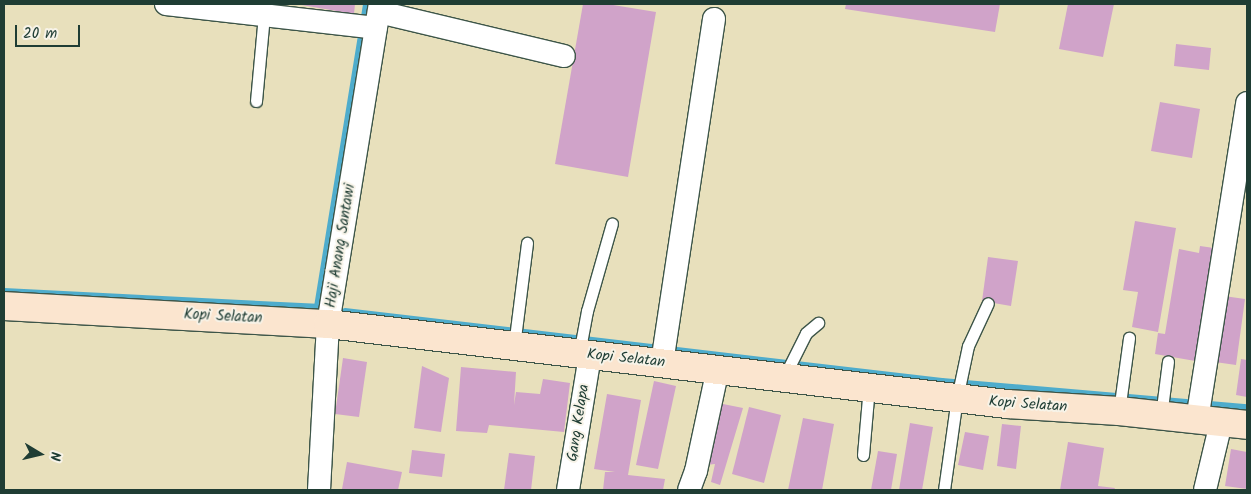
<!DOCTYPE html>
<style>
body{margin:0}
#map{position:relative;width:1251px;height:494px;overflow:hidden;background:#e8e0bc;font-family:Kalam,sans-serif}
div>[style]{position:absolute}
.stream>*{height:6px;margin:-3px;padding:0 3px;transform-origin:3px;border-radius:3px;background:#4eaccc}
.building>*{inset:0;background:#d0a3c9}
.roads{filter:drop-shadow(1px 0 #3d5548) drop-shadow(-1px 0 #3d5548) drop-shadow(0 1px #3d5548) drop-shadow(0 -1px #3d5548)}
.lane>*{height:11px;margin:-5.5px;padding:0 5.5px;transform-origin:5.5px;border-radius:5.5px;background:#fff}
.street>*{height:22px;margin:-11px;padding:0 11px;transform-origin:11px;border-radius:11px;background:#fff}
.secondary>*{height:28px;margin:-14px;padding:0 14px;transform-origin:14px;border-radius:14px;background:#fbe5cf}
span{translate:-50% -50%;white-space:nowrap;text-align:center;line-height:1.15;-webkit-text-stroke:4px #f7f3e8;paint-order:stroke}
.street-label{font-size:15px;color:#1f3d34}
.frame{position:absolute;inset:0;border:5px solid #1f3d34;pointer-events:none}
.north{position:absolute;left:15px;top:429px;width:50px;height:50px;-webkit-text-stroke:4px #f7f3e8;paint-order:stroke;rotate:99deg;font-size:14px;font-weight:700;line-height:20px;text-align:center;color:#1f3d34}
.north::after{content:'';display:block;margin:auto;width:18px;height:22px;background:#1f3d34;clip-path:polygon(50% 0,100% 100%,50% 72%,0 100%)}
.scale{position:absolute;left:15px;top:25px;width:65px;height:22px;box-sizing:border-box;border:2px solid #1f3d34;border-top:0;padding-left:6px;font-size:15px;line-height:18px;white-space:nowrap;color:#1f3d34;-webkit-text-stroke:4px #f7f3e8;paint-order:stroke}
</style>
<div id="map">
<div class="stream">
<div style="left:4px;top:291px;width:313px;rotate:2.9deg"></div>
<div style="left:317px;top:307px;width:307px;rotate:-80.8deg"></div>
<div style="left:345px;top:311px;width:601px;rotate:6.69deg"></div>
<div style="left:942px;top:381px;width:306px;rotate:4.9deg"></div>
</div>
<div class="building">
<div style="clip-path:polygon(296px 4px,355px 4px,354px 14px)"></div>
<div style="clip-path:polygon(583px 4px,607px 4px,656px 12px,628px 177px,555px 164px)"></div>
<div style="clip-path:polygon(846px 4px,1000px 4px,995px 32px,845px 9px)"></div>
<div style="clip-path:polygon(1068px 4px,1114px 4px,1103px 57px,1059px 49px)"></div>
<div style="clip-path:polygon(1176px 44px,1211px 48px,1209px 70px,1174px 66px)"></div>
<div style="clip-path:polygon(1160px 102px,1200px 109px,1192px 158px,1151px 151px)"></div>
<div style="clip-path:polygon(1135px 221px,1176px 228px,1158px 332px,1132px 327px,1138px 292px,1123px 290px)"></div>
<div style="clip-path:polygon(1200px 246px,1221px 249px,1201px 362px,1155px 354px,1158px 333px,1165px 334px,1179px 249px,1199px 253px)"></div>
<div style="clip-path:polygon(988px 257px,1018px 261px,1011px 306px,982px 301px)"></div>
<div style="clip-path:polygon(1224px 296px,1245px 299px,1236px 365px,1215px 362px)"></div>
<div style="clip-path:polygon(343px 358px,367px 362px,359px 417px,335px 414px)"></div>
<div style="clip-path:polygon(1241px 359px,1247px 360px,1247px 397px,1236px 395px)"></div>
<div style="clip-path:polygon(422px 366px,449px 378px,441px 432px,414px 428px)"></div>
<div style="clip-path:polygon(461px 367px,516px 372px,514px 405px,516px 392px,540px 394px,543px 379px,570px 383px,564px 432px,489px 425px,487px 433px,456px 431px)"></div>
<div style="clip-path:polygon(654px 381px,676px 386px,658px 469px,636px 465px)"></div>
<div style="clip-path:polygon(607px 394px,641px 400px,628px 475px,665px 479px,663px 490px,603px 490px,605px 472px,615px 472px,594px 469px)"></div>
<div style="clip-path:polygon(718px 403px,743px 408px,720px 485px,711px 482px,715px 464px,706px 465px)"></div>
<div style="clip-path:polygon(749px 407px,781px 415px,764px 483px,732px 474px)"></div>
<div style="clip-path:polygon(803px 418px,834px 424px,822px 490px,788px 490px)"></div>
<div style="clip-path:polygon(910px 423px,933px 427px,922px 490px,899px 490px)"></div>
<div style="clip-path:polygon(1002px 424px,1021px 426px,1016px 469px,997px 466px)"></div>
<div style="clip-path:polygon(965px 432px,989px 436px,983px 470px,958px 465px)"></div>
<div style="clip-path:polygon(1068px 442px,1104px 448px,1098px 486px,1115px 488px,1114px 490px,1060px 490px)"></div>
<div style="clip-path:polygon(1231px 449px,1247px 452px,1247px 489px,1225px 486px)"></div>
<div style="clip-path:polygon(412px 450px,445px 454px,442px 477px,409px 473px)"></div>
<div style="clip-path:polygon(878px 451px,897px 454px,891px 490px,871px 490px)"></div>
<div style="clip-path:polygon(509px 453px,535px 456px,531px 490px,504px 490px)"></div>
<div style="clip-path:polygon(347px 462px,402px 472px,398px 490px,342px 489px)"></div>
</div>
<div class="roads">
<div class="lane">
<div style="left:256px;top:101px;width:86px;rotate:-84.7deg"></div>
<div style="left:514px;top:346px;width:104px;rotate:-82.8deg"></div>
<div style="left:579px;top:354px;width:44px;rotate:-79.5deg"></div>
<div style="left:587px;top:311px;width:91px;rotate:-74.1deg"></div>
<div style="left:784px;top:377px;width:49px;rotate:-63.4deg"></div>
<div style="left:806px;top:333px;width:16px;rotate:-40deg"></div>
<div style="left:1119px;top:411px;width:74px;rotate:-82.2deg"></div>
<div style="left:1161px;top:416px;width:55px;rotate:-82.7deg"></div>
<div style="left:863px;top:455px;width:68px;rotate:-85deg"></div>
<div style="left:944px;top:490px;width:93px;rotate:-82deg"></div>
<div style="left:957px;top:398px;width:53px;rotate:-78.1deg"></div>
<div style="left:968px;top:346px;width:47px;rotate:-65.1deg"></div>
</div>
<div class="street">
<div style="left:166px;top:4px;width:211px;rotate:6.5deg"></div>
<div style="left:379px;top:12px;width:190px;rotate:13.4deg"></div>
<div style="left:662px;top:363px;width:348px;rotate:-81.4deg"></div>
<div style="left:1197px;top:420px;width:321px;rotate:-81deg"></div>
<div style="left:319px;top:490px;width:166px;rotate:-86.9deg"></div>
<div style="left:328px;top:324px;width:324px;rotate:-80.8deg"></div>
<div style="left:568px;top:490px;width:137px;rotate:-80.7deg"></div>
<div style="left:689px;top:490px;width:20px;rotate:-70deg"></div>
<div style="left:696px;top:471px;width:105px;rotate:-77.9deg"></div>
<div style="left:1205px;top:490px;width:69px;rotate:-76.6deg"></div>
</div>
<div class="secondary">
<div style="left:4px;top:306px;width:324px;rotate:3.2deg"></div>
<div style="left:328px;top:324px;width:684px;rotate:6.72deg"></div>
<div style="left:1007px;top:404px;width:112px;rotate:3.6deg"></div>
<div style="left:1119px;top:411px;width:129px;rotate:6.2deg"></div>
</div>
</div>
<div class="street-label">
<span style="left:341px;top:246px;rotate:-81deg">Haji Anang Santawi</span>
<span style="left:223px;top:317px;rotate:3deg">Kopi Selatan</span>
<span style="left:626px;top:359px;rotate:6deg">Kopi Selatan</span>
<span style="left:1028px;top:405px;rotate:4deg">Kopi Selatan</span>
<span style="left:579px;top:423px;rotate:-81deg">Gang Kelapa</span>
</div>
<div class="frame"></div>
<div class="north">N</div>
<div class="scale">20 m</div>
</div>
